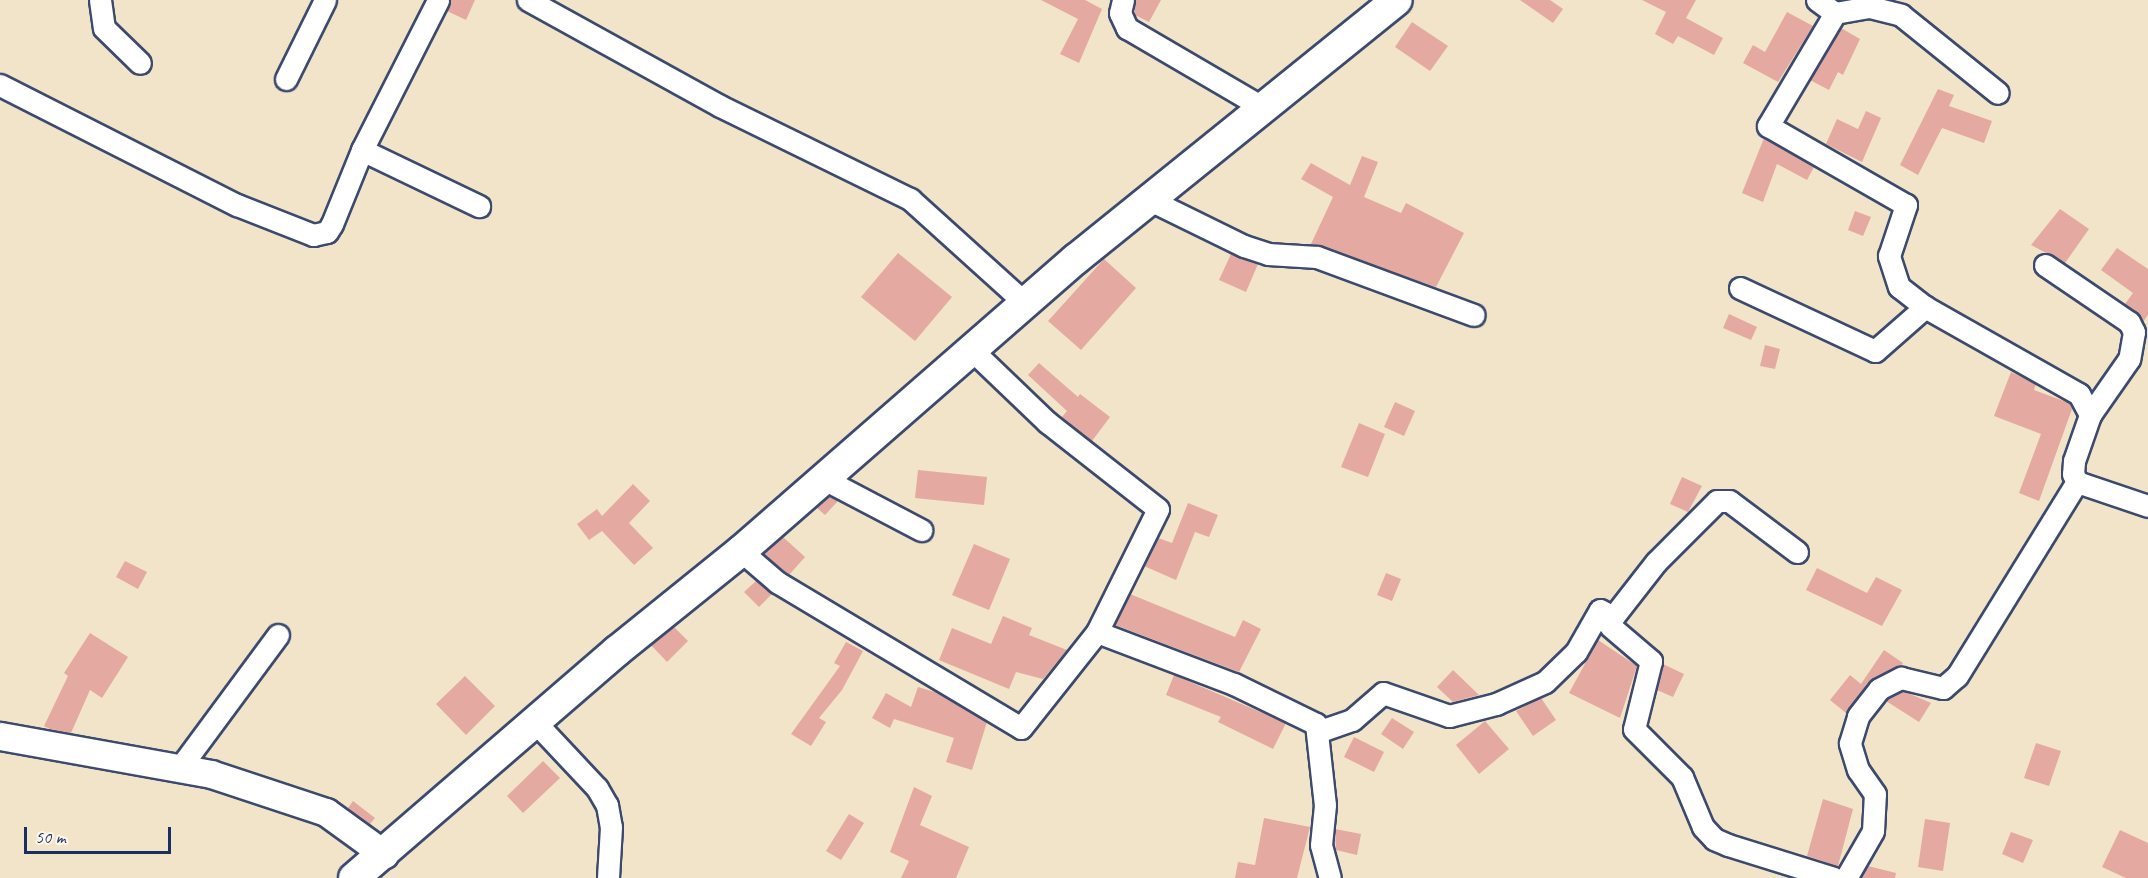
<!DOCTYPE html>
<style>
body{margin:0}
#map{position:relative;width:2148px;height:878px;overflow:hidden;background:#f2e4c8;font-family:Caveat,sans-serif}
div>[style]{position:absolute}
.building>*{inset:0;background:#e4aaa1}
.roads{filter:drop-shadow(2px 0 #3b4a6e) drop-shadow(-2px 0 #3b4a6e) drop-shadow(0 2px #3b4a6e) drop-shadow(0 -2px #3b4a6e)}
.minor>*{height:21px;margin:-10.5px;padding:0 10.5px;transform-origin:10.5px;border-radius:10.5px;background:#fff}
.tertiary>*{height:27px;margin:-13.5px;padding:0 13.5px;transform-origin:13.5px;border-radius:13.5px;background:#fff}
.secondary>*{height:30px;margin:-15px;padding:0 15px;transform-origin:15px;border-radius:15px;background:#fff}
span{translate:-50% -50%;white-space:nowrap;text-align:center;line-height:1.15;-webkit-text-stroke:5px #fbf7ec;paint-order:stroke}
.scale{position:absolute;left:24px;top:827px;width:147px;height:27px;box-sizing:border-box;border:3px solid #1b2f5e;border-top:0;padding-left:8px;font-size:18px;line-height:21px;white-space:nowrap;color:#1b2f5e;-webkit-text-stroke:4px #fbf7ec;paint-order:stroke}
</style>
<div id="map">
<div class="building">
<div style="clip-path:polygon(451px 0,475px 0,466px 20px,447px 11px)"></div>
<div style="clip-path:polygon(1041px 0,1085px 0,1102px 9px,1079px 63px,1060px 54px,1078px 19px)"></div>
<div style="clip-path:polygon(1135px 0,1161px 0,1149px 22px,1135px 15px)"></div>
<div style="clip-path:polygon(1520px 0,1550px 0,1563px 9px,1553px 23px)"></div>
<div style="clip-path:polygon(1642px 0,1696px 0,1686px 18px,1723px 38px,1714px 55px,1678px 36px,1673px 44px,1655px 34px,1666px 12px)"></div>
<div style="clip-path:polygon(1787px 12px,1813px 26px,1778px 82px,1743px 63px,1753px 45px,1765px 52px)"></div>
<div style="clip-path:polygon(1412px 22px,1448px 46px,1430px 71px,1395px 47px)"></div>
<div style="clip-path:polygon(1841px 28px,1860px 39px,1843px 75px,1838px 72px,1829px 90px,1810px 80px)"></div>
<div style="clip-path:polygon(1938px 89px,1954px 95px,1949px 106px,1992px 121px,1984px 143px,1942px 128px,1918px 175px,1900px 165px)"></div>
<div style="clip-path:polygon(1866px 111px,1881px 118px,1862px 162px,1826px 144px,1837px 119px,1858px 129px)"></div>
<div style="clip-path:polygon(1764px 138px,1814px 167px,1807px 180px,1777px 164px,1763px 202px,1742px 193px)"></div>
<div style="clip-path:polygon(1362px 156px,1378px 162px,1364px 197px,1401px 213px,1406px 203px,1464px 233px,1436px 287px,1311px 244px,1333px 197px,1301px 179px,1311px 163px,1350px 185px)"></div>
<div style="clip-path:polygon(2060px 209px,2089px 229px,2065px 263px,2031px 245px)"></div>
<div style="clip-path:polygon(1855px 211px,1871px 217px,1863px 236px,1848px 230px)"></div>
<div style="clip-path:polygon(2117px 248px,2148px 269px,2148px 315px,2143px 322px,2125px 304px,2133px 293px,2101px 270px)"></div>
<div style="clip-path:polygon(898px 253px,952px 297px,915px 341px,861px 297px)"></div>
<div style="clip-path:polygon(1231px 254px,1258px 264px,1246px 292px,1219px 280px)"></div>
<div style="clip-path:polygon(1104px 259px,1136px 288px,1081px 350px,1048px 321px)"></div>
<div style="clip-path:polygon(1729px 314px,1757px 327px,1751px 340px,1723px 328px)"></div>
<div style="clip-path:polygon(1765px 345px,1780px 349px,1775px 369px,1760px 366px)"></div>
<div style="clip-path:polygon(1039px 363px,1078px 397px,1080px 394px,1110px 417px,1092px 441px,1062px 417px,1067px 411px,1028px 375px)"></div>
<div style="clip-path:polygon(2011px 372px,2036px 384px,2034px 390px,2069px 403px,2072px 409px,2039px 501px,2019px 493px,2041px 434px,1994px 416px)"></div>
<div style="clip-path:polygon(1395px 402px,1415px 411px,1404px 436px,1384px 427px)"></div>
<div style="clip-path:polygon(1359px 423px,1385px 434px,1368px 477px,1341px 467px)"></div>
<div style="clip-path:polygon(918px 470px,987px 477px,984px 505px,915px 498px)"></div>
<div style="clip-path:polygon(1682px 477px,1702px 486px,1688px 512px,1670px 504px)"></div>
<div style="clip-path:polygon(633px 484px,650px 501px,629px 523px,653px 548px,634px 565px,602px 531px,589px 540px,577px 524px,597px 509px,602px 516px)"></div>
<div style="clip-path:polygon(830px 496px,838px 501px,825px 515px,817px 508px)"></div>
<div style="clip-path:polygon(1188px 503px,1218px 515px,1209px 537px,1195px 532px,1176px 580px,1144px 566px,1158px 538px,1172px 543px)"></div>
<div style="clip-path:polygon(783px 537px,805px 557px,789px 575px,764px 554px)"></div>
<div style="clip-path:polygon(974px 544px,1010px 559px,989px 610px,952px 595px)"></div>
<div style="clip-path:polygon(125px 561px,147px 572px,138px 589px,116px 577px)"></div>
<div style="clip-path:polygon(1817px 568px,1867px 593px,1876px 577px,1902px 590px,1882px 626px,1806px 590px)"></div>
<div style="clip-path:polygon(1386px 573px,1401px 579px,1392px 601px,1377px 595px)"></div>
<div style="clip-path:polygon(756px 581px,772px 594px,759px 607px,744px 592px)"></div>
<div style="clip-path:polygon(1130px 594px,1235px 637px,1243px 620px,1261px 629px,1239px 672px,1115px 625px)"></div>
<div style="clip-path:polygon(1003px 616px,1032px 628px,1029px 635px,1067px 650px,1043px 679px,1016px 672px,1009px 689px,939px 660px,952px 628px,991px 644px)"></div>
<div style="clip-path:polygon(674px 627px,688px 641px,667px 662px,651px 645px)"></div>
<div style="clip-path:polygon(90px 633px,128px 657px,102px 698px,90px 690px,71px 733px,50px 729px,44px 726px,68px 676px,64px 673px)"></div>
<div style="clip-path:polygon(1598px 640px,1637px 666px,1620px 718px,1569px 693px)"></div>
<div style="clip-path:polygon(846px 642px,863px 651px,842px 690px,819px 718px,826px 722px,811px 746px,791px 734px,840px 666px,834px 663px)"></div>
<div style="clip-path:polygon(1884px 650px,1903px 663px,1901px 666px,1869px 681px,1846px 713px,1830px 700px,1850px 675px,1861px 684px)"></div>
<div style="clip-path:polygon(1663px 664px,1684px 674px,1673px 697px,1657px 690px)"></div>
<div style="clip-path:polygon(1453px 670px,1479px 695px,1453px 702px,1437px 687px)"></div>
<div style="clip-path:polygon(1174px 675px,1286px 723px,1273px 749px,1218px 722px,1221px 717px,1166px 695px)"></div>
<div style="clip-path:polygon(465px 676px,495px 706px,466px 735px,436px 704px)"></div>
<div style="clip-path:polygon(918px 687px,938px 693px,987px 722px,972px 770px,946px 762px,954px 738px,894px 719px,890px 728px,872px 718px,886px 693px,911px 707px)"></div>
<div style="clip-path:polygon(1903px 691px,1931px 703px,1919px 722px,1886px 701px)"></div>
<div style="clip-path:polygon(1541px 698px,1556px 720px,1533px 736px,1516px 711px)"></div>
<div style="clip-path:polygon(1392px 718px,1414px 732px,1403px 749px,1381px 734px)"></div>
<div style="clip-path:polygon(1485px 721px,1509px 749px,1479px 774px,1456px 745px)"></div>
<div style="clip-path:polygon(1354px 737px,1384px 752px,1374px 772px,1344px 757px)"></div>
<div style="clip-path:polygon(2036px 743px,2061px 751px,2049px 786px,2024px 778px)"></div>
<div style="clip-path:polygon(543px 761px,560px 778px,523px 813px,507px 796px)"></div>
<div style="clip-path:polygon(914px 787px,932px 796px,920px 825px,969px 847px,956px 878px,901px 878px,909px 861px,890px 852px)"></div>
<div style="clip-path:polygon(1823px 799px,1853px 809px,1838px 866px,1807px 856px)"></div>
<div style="clip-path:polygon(353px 801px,375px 818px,370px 824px,348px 808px)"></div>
<div style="clip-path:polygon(849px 814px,864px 823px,841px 860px,826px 851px)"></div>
<div style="clip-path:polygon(1264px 818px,1310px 827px,1297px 878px,1235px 878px,1238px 862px,1255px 865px)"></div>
<div style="clip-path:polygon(1925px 819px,1950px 823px,1943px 871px,1918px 867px)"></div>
<div style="clip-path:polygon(1335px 829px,1361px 834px,1357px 855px,1336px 850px)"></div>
<div style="clip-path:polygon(2120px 830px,2148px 843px,2148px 878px,2126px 878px,2102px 867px)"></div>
<div style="clip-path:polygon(2011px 832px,2033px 840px,2023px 863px,2002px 854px)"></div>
<div style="clip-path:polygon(1868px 866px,1896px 873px,1895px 878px,1861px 878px)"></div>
</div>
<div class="roads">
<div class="minor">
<div style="left:100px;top:0;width:28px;rotate:82deg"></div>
<div style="left:104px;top:28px;width:50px;rotate:44.2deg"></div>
<div style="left:528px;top:0;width:219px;rotate:28.9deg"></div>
<div style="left:720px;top:106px;width:212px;rotate:26.1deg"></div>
<div style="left:910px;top:199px;width:155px;rotate:42.1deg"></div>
<div style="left:1123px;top:0;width:13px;rotate:103deg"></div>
<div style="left:1120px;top:13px;width:17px;rotate:65deg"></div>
<div style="left:1127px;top:28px;width:156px;rotate:30.3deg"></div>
<div style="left:1817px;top:0;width:22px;rotate:36deg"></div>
<div style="left:1835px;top:13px;width:36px;rotate:-10deg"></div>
<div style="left:1870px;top:7px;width:32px;rotate:14deg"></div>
<div style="left:1901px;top:15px;width:124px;rotate:38.8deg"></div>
<div style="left:286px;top:79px;width:88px;rotate:-63.7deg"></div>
<div style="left:0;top:85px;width:266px;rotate:26.9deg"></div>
<div style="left:237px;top:205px;width:82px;rotate:21.5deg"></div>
<div style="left:313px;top:235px;width:14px;rotate:-12deg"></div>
<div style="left:327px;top:232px;width:9px;rotate:-58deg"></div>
<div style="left:332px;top:224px;width:80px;rotate:-67.9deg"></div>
<div style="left:362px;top:150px;width:168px;rotate:-63.1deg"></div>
<div style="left:362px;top:150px;width:130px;rotate:25.6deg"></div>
<div style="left:1148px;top:199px;width:107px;rotate:26.1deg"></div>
<div style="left:1244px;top:246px;width:25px;rotate:18deg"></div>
<div style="left:1268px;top:254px;width:49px;rotate:3.5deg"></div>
<div style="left:1317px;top:257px;width:167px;rotate:20.3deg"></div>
<div style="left:2045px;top:265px;width:102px;rotate:34.2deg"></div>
<div style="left:2129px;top:322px;width:11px;rotate:63deg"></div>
<div style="left:2134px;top:332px;width:27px;rotate:100deg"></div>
<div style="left:2129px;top:359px;width:68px;rotate:124.9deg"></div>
<div style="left:1740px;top:288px;width:149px;rotate:25deg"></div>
<div style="left:1875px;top:351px;width:67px;rotate:-41.3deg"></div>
<div style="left:1925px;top:307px;width:33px;rotate:-142deg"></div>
<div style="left:1899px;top:287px;width:33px;rotate:-108deg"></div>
<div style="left:1889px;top:256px;width:54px;rotate:-71.6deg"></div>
<div style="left:1906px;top:205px;width:159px;rotate:-150.2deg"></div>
<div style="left:1768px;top:126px;width:131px;rotate:-59.3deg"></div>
<div style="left:1925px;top:307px;width:177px;rotate:29.5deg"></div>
<div style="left:2079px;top:394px;width:24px;rotate:62deg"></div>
<div style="left:2090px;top:415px;width:49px;rotate:109.2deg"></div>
<div style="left:2074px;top:461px;width:13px;rotate:94deg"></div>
<div style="left:2073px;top:474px;width:9px;rotate:63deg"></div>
<div style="left:2077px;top:482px;width:75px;rotate:18.7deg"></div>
<div style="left:824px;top:479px;width:110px;rotate:27.7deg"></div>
<div style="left:741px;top:551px;width:48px;rotate:40.7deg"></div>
<div style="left:777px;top:582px;width:284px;rotate:30.9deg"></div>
<div style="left:1021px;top:728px;width:122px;rotate:-51.6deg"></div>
<div style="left:1097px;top:632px;width:137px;rotate:-63.6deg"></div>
<div style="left:1158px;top:509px;width:141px;rotate:-141.9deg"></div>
<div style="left:1047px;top:422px;width:105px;rotate:-136.2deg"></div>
<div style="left:1797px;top:552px;width:85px;rotate:-143.1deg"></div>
<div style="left:1729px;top:501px;width:12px;rotate:180deg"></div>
<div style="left:1717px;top:501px;width:86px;rotate:135deg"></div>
<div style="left:1656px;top:562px;width:70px;rotate:128deg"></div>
<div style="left:1613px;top:617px;width:9px;rotate:108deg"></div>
<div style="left:1610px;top:626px;width:54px;rotate:40.5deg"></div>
<div style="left:1651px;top:661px;width:70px;rotate:104deg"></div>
<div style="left:1634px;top:729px;width:68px;rotate:45deg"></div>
<div style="left:1682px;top:777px;width:54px;rotate:67.2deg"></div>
<div style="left:1703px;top:827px;width:16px;rotate:47deg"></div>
<div style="left:1714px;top:839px;width:15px;rotate:23deg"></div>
<div style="left:1728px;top:845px;width:111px;rotate:17.3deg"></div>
<div style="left:1097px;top:632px;width:147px;rotate:20.8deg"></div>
<div style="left:1234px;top:684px;width:91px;rotate:26deg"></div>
<div style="left:1316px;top:724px;width:81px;rotate:83.7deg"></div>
<div style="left:1325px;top:805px;width:40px;rotate:95.7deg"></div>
<div style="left:1321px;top:845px;width:34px;rotate:75deg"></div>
<div style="left:535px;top:722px;width:91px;rotate:46.8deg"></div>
<div style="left:597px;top:788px;width:20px;rotate:60deg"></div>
<div style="left:607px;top:805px;width:22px;rotate:80deg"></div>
<div style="left:611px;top:827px;width:51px;rotate:93.4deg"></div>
<div style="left:1320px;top:731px;width:34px;rotate:-19deg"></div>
<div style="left:1352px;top:720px;width:41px;rotate:-41.1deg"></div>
<div style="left:1383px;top:693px;width:70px;rotate:19.2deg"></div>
<div style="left:1449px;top:716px;width:49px;rotate:-14.3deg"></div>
<div style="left:1496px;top:704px;width:54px;rotate:-24.2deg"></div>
<div style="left:1545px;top:682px;width:43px;rotate:-44.1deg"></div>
<div style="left:1576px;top:652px;width:48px;rotate:-60.3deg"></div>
<div style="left:1600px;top:610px;width:15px;rotate:28deg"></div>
<div style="left:181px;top:766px;width:163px;rotate:-53.5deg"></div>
<div style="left:1846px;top:878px;width:54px;rotate:-60.1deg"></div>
<div style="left:1873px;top:831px;width:37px;rotate:-87deg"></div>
<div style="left:1875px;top:794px;width:29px;rotate:-125deg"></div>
<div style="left:1858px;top:770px;width:28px;rotate:-107deg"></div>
<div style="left:1850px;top:743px;width:28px;rotate:-73deg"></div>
<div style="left:1858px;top:716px;width:34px;rotate:-52deg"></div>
<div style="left:1879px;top:689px;width:25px;rotate:-27deg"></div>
<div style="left:1901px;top:678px;width:43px;rotate:13.4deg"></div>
<div style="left:1943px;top:688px;width:18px;rotate:-41deg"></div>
<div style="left:1957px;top:676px;width:228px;rotate:-58.3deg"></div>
</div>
<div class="tertiary">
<div style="left:0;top:736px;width:214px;rotate:10.2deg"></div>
<div style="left:211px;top:774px;width:121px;rotate:18.3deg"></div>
<div style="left:326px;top:812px;width:72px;rotate:35.9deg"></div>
</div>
<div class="secondary">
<div style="left:354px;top:878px;width:347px;rotate:-40.8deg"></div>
<div style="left:617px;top:651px;width:159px;rotate:-38.9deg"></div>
<div style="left:741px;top:551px;width:444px;rotate:-41.1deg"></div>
<div style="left:1076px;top:259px;width:412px;rotate:-38.9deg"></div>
</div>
</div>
<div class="scale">50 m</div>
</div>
